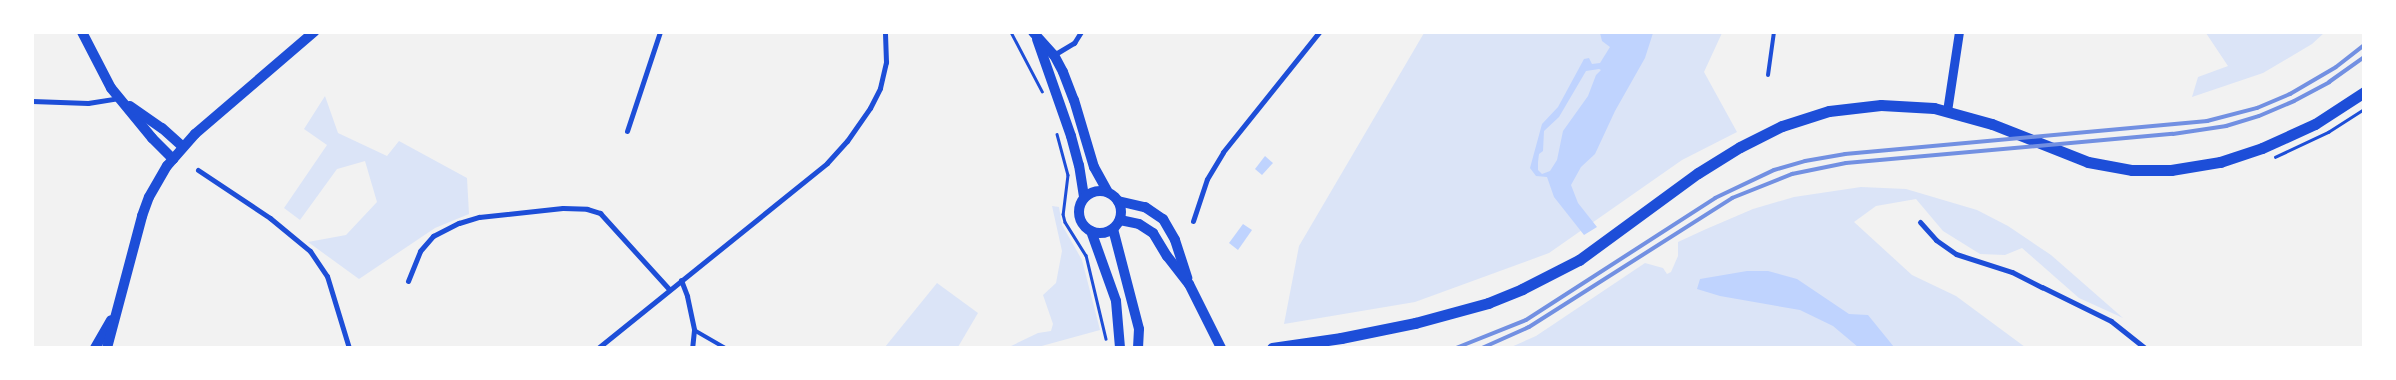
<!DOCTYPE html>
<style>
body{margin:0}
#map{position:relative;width:2396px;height:380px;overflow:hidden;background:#f2f2f2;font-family:"Times New Roman",serif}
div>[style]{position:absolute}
.green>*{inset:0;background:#dbe4f7}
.water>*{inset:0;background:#bfd3fe}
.path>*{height:2.5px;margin:-1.25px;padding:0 1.25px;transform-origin:1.25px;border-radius:1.25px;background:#1d4ed8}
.service>*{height:4px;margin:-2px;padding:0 2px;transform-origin:2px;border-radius:2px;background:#1d4ed8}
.minor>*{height:5px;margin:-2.5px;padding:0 2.5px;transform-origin:2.5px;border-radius:2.5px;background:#1d4ed8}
.tertiary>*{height:9px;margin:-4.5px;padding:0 4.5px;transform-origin:4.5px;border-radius:4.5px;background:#1d4ed8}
.secondary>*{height:10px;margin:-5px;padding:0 5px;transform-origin:5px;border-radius:5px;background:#1d4ed8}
.secondary>.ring{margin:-5px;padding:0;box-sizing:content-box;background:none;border:10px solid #1d4ed8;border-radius:50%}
.primary>*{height:11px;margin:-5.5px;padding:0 5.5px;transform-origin:5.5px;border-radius:5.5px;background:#1d4ed8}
.rail>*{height:4px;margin:-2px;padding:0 2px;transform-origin:2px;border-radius:2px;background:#7290e2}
span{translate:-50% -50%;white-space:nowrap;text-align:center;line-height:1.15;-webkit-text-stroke:4px #fff;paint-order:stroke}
.frame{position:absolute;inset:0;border:34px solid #fff;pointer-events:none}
</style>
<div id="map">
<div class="green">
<div style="clip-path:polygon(1424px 33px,1722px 33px,1704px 72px,1737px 132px,1682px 160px,1549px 253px,1415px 302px,1284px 324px,1299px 246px)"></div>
<div style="clip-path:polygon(2206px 33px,2324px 33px,2312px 44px,2263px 73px,2192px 97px,2198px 77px,2228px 66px)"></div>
<div style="clip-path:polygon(325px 96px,338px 133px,387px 156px,399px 141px,467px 178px,469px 214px,435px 228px,359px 279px,308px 242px,346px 235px,377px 202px,365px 161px,337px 169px,300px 220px,284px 208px,327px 145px,304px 129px)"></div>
<div style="clip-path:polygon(1861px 187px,1906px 189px,1977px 210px,2008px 226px,2051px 255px,2123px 318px,2079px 298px,2022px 248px,2005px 255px,1980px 254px,1943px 231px,1916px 199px,1876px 206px,1854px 222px,1912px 275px,1956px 296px,2025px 347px,1509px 348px,1536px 336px,1645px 263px,1663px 268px,1667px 274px,1671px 272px,1678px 256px,1678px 242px,1704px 230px,1753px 209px,1794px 197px)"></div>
<div style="clip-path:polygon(1052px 206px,1059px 207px,1062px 225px,1082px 260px,1100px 330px,1038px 347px,1009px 347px,1038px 333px,1051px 331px,1053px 324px,1043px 295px,1056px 283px,1062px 251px)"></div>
<div style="clip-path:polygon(937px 283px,978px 313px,958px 347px,885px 347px)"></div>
</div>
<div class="water">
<div style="clip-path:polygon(evenodd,1600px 33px,1653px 33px,1645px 58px,1615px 111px,1595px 154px,1581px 167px,1571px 185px,1578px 203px,1597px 227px,1584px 235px,1554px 197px,1547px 177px,1536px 176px,1530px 168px,1542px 124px,1558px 107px,1584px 59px,1589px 58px,1592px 64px,1600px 63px,1610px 47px,1602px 41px,1600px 33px,1599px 69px,1601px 70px,1596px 75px,1588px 96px,1563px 131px,1557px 160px,1550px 171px,1542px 174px,1538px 170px,1538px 162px,1539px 154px,1543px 151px,1544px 131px,1559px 117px,1586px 71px,1599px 69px)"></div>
<div style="clip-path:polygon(1265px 156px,1273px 163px,1262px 175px,1255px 169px)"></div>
<div style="clip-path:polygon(1243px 224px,1252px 230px,1238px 250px,1229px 243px)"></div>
<div style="clip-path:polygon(1747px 271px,1768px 271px,1797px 279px,1849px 314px,1868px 315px,1894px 347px,1899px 347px,1858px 347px,1833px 326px,1800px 310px,1720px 296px,1697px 289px,1700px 279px)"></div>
</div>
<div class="path">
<div style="left:1011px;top:32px;width:67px;rotate:62.3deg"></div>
<div style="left:1057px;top:134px;width:42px;rotate:75deg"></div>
<div style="left:1068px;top:175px;width:39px;rotate:97deg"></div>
<div style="left:1063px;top:214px;width:8px;rotate:76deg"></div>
<div style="left:1065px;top:222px;width:39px;rotate:58deg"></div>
<div style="left:1086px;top:255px;width:86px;rotate:76.6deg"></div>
<div style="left:2275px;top:157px;width:59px;rotate:-25.3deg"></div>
<div style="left:2328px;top:132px;width:43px;rotate:-32.6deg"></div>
</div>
<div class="service">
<div style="left:1768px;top:75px;width:43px;rotate:-82.1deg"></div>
<div style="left:694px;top:330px;width:36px;rotate:30deg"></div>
</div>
<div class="minor">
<div style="left:1052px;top:56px;width:26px;rotate:-31deg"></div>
<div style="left:1074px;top:43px;width:13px;rotate:-58deg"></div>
<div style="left:32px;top:101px;width:56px;rotate:2deg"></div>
<div style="left:88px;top:103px;width:31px;rotate:-9deg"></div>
<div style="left:627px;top:131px;width:104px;rotate:-71.6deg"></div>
<div style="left:198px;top:170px;width:87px;rotate:33.7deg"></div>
<div style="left:270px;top:218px;width:52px;rotate:39.5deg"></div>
<div style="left:310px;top:251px;width:30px;rotate:56deg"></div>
<div style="left:327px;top:276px;width:75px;rotate:73deg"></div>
<div style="left:1193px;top:221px;width:44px;rotate:-71.6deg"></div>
<div style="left:1207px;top:179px;width:31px;rotate:-59deg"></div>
<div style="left:1223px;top:152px;width:154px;rotate:-51.3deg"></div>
<div style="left:1920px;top:222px;width:24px;rotate:48deg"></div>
<div style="left:1936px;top:240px;width:24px;rotate:35deg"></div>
<div style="left:1956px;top:254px;width:59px;rotate:17.8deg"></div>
<div style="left:2012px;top:272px;width:34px;rotate:27deg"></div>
<div style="left:2042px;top:287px;width:77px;rotate:26.2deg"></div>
<div style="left:2111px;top:321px;width:43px;rotate:38.5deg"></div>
<div style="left:681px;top:280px;width:17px;rotate:69deg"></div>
<div style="left:687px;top:296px;width:35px;rotate:78deg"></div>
<div style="left:694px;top:330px;width:18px;rotate:96deg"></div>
<div style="left:408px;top:281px;width:32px;rotate:-68deg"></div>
<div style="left:420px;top:251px;width:20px;rotate:-49deg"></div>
<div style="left:433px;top:236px;width:29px;rotate:-27deg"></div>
<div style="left:459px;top:223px;width:21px;rotate:-17deg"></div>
<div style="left:479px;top:217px;width:84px;rotate:-6.1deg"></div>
<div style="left:563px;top:208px;width:24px;rotate:2deg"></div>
<div style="left:587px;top:209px;width:14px;rotate:17deg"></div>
<div style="left:600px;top:213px;width:103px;rotate:47.8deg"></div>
<div style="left:598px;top:348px;width:294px;rotate:-38.9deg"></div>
<div style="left:827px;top:163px;width:30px;rotate:-48deg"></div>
<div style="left:847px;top:141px;width:40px;rotate:-55.1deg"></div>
<div style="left:870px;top:108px;width:22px;rotate:-63deg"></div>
<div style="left:880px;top:88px;width:27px;rotate:-77deg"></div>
<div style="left:886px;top:62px;width:30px;rotate:-92deg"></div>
</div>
<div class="tertiary">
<div style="left:1947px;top:111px;width:80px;rotate:-81.4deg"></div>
</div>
<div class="secondary">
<div style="left:82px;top:32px;width:63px;rotate:62.6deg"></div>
<div style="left:111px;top:88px;width:65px;rotate:50.6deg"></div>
<div style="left:152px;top:138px;width:30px;rotate:45deg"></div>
<div style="left:1033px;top:32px;width:31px;rotate:48deg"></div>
<div style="left:1054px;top:55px;width:19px;rotate:62deg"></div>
<div style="left:1063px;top:72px;width:30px;rotate:69deg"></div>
<div style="left:1074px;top:100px;width:70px;rotate:73.4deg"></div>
<div style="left:1094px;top:167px;width:29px;rotate:61deg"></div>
<div style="left:1037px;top:39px;width:103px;rotate:70.7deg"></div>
<div style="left:1071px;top:136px;width:30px;rotate:75deg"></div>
<div style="left:1079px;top:165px;width:33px;rotate:81deg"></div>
<div style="left:130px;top:106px;width:39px;rotate:35deg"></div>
<div style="left:162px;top:128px;width:28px;rotate:42deg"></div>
<div class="ring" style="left:1079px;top:191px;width:32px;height:32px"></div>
<div style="left:1118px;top:201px;width:28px;rotate:13deg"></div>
<div style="left:1145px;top:207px;width:22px;rotate:34deg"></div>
<div style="left:1163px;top:219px;width:24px;rotate:60deg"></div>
<div style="left:1175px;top:240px;width:40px;rotate:72deg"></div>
<div style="left:1120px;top:220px;width:19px;rotate:12deg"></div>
<div style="left:1139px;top:224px;width:17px;rotate:33deg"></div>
<div style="left:1153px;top:233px;width:27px;rotate:59deg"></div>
<div style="left:1167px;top:256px;width:36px;rotate:52deg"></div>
<div style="left:1189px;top:284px;width:72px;rotate:63.4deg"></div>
<div style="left:1113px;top:229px;width:103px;rotate:75.4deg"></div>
<div style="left:1139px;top:329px;width:19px;rotate:93deg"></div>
<div style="left:1091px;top:231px;width:74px;rotate:70.3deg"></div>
<div style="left:1116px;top:301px;width:47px;rotate:85.1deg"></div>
<div style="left:95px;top:348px;width:32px;rotate:-60deg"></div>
<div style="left:107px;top:348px;width:137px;rotate:-75.1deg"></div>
<div style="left:142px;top:216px;width:20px;rotate:-70deg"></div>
<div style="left:149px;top:197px;width:36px;rotate:-60deg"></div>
<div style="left:167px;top:166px;width:43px;rotate:-48.8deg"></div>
<div style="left:195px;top:134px;width:157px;rotate:-40.6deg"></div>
</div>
<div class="primary">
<div style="left:1272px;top:348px;width:70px;rotate:-8.2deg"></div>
<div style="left:1341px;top:338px;width:76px;rotate:-11.5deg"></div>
<div style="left:1415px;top:323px;width:76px;rotate:-15.3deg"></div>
<div style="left:1488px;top:303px;width:37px;rotate:-22deg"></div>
<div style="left:1522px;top:289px;width:64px;rotate:-27deg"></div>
<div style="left:1579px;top:260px;width:147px;rotate:-36.2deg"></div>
<div style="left:1698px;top:173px;width:49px;rotate:-31.8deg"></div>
<div style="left:1740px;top:147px;width:47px;rotate:-26.6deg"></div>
<div style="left:1782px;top:126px;width:49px;rotate:-17.7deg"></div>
<div style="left:1829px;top:111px;width:52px;rotate:-6.6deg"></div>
<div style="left:1881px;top:105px;width:53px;rotate:3.2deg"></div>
<div style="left:1934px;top:108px;width:60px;rotate:15.4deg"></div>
<div style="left:1992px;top:124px;width:103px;rotate:21.6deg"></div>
<div style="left:2088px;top:162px;width:45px;rotate:10.3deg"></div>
<div style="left:2132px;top:170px;width:39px"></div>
<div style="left:2171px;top:170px;width:50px;rotate:-9.3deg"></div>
<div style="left:2220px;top:162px;width:44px;rotate:-18.4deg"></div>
<div style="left:2262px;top:148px;width:58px;rotate:-24.4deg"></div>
<div style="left:2315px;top:124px;width:59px;rotate:-33.1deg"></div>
</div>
<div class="rail">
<div style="left:1456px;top:348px;width:75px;rotate:-21.8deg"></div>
<div style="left:1526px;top:320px;width:225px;rotate:-32.8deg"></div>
<div style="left:1715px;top:198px;width:65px;rotate:-25.4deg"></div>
<div style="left:1774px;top:170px;width:32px;rotate:-16deg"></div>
<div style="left:1805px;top:161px;width:41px;rotate:-9.9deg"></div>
<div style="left:1845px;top:154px;width:364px;rotate:-5.2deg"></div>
<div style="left:2207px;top:121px;width:52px;rotate:-14.6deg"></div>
<div style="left:2257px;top:108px;width:36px;rotate:-23deg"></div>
<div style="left:2290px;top:94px;width:53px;rotate:-30.4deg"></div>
<div style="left:2336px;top:67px;width:36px;rotate:-38deg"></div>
<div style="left:1482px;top:348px;width:51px;rotate:-24.1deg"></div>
<div style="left:1529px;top:327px;width:241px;rotate:-32.4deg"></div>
<div style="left:1732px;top:198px;width:65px;rotate:-21.8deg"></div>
<div style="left:1792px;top:174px;width:55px;rotate:-11.5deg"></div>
<div style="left:1846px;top:163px;width:328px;rotate:-5.1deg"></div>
<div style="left:2173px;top:134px;width:54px;rotate:-8.6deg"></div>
<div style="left:2226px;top:126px;width:34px;rotate:-17deg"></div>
<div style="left:2259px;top:116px;width:38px;rotate:-23deg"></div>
<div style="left:2294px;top:101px;width:40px;rotate:-28deg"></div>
<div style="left:2329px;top:82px;width:43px;rotate:-35.5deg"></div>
</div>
<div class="frame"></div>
</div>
